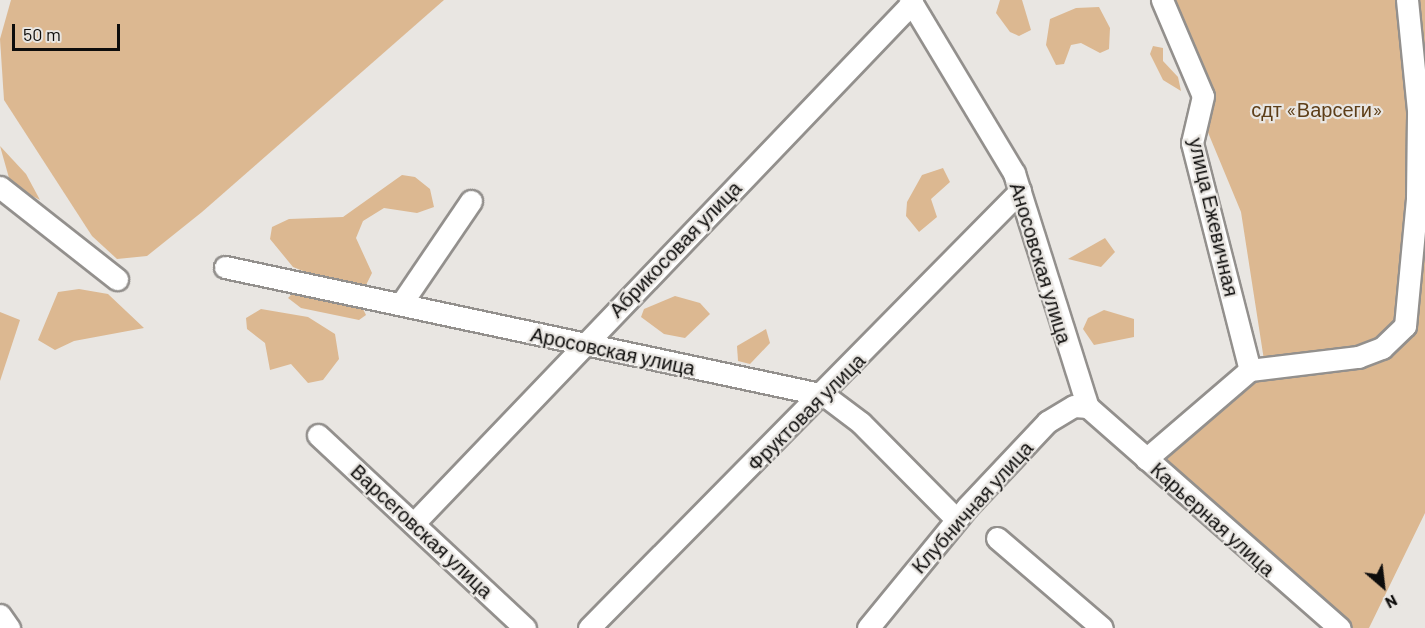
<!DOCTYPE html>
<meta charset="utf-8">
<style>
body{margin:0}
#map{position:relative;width:1425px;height:628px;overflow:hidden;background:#e9e6e2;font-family:Barlow,sans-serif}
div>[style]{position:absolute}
.green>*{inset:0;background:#dcb891}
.roads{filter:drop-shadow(2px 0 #93908d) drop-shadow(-2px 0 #93908d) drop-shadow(0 2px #93908d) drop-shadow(0 -2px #93908d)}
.minor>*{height:21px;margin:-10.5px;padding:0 10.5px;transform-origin:10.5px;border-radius:10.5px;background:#fff}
span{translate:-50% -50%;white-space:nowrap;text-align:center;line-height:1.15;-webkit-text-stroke:4.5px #e9e6e2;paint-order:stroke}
.park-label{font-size:20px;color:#5d3e18}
.street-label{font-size:20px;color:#0e0d0c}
.north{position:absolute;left:1353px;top:556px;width:60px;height:60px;-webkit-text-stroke:4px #e9e6e2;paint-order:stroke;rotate:152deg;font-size:16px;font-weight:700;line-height:24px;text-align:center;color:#0e0d0c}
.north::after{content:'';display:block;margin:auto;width:21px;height:27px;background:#0e0d0c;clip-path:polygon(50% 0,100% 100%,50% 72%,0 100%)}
.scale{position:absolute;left:12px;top:24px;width:108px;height:27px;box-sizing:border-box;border:3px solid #0e0d0c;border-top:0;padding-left:8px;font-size:18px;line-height:21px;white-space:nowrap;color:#0e0d0c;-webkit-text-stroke:4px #e9e6e2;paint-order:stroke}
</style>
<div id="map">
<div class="green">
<div style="clip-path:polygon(11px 0,444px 0,202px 212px,147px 256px,117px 259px,92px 236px,4px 100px,0 39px)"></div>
<div style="clip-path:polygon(1000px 0,1022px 0,1031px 30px,1019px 36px,1010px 32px,996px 13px)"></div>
<div style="clip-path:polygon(1153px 0,1425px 0,1425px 513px,1369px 628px,1352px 628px,1158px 464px,1266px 373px,1241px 212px)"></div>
<div style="clip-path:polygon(1099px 7px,1110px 28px,1109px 49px,1100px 53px,1081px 43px,1071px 45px,1064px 64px,1056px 65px,1046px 45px,1050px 19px,1076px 8px)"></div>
<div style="clip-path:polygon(1153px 46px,1163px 48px,1163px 61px,1178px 77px,1181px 91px,1163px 80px,1150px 54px)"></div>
<div style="clip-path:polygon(0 146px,26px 174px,40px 200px,11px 185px)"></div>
<div style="clip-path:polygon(943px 168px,950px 182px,931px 199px,937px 217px,919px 232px,906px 216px,907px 202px,922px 175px)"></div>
<div style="clip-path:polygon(402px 175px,415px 177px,430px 189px,434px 207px,417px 213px,384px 208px,363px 221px,356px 238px,372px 273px,366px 285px,323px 279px,293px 267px,270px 239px,272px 227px,289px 219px,343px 217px)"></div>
<div style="clip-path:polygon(1105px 238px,1115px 252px,1101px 267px,1068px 259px)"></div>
<div style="clip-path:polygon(79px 289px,108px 294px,144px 328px,74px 341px,55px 350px,38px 340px,58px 292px)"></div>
<div style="clip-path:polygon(295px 291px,362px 307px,366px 315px,359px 320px,301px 308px,288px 298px)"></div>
<div style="clip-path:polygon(675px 296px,700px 303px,710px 314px,685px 338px,664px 334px,641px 317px,644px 309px)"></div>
<div style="clip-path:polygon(261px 309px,308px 317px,335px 334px,339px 359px,323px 380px,308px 383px,291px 364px,270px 370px,265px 343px,247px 329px,246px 318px)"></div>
<div style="clip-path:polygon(1104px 310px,1134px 319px,1134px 337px,1094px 345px,1083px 329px,1088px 318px)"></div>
<div style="clip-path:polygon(0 312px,20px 320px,0 381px)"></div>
<div style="clip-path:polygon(766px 329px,770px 343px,750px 364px,738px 361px,737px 346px)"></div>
</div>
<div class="roads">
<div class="minor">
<div style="left:910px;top:0;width:202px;rotate:59deg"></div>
<div style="left:1014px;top:173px;width:245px;rotate:72.5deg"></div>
<div style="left:1088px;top:407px;width:335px;rotate:41.3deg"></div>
<div style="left:1162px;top:0;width:104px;rotate:66.9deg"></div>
<div style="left:1203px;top:96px;width:48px;rotate:103.2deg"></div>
<div style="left:1192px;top:143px;width:234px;rotate:75.7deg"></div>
<div style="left:0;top:187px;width:149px;rotate:38.2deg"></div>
<div style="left:225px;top:267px;width:613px;rotate:12.06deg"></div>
<div style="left:824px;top:395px;width:46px;rotate:37.1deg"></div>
<div style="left:861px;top:423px;width:135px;rotate:45.3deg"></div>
<div style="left:403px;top:301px;width:121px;rotate:-55.8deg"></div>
<div style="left:318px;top:435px;width:283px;rotate:43deg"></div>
<div style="left:1146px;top:459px;width:137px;rotate:-40.6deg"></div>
<div style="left:1250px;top:370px;width:109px;rotate:-6.9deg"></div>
<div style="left:1358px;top:357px;width:26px;rotate:-21deg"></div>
<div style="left:1382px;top:348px;width:32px;rotate:-44deg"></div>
<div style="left:1405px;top:326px;width:129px;rotate:-84.6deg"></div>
<div style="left:1417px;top:198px;width:88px;rotate:-89.3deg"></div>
<div style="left:1418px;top:110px;width:111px;rotate:-95.7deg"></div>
<div style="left:415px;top:522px;width:719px;rotate:-46.24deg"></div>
<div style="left:997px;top:538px;width:138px;rotate:40.6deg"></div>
<div style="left:0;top:615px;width:16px;rotate:55deg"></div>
<div style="left:589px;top:628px;width:614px;rotate:-45.4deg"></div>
<div style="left:868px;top:628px;width:156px;rotate:-50.7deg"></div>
<div style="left:967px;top:507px;width:117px;rotate:-46.7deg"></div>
<div style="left:1047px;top:422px;width:31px;rotate:-31deg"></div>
<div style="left:1074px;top:406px;width:14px;rotate:4deg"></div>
</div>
</div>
<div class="park-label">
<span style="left:1317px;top:109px">сдт «Варсеги»</span>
</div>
<div class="street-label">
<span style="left:1214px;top:217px;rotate:77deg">улица Ежевичная</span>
<span style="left:675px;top:249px;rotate:-46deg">Абрикосовая улица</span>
<span style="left:1041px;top:263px;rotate:73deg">Аносовская улица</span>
<span style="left:613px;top:351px;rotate:12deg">Аросовская улица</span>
<span style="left:806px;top:412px;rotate:-45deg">Фруктовая улица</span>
<span style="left:972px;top:507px;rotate:-48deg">Клубничная улица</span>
<span style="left:1213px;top:519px;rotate:42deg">Карьерная улица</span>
<span style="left:422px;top:531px;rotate:43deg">Варсеговская улица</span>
</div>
<div class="north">N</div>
<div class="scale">50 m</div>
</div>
